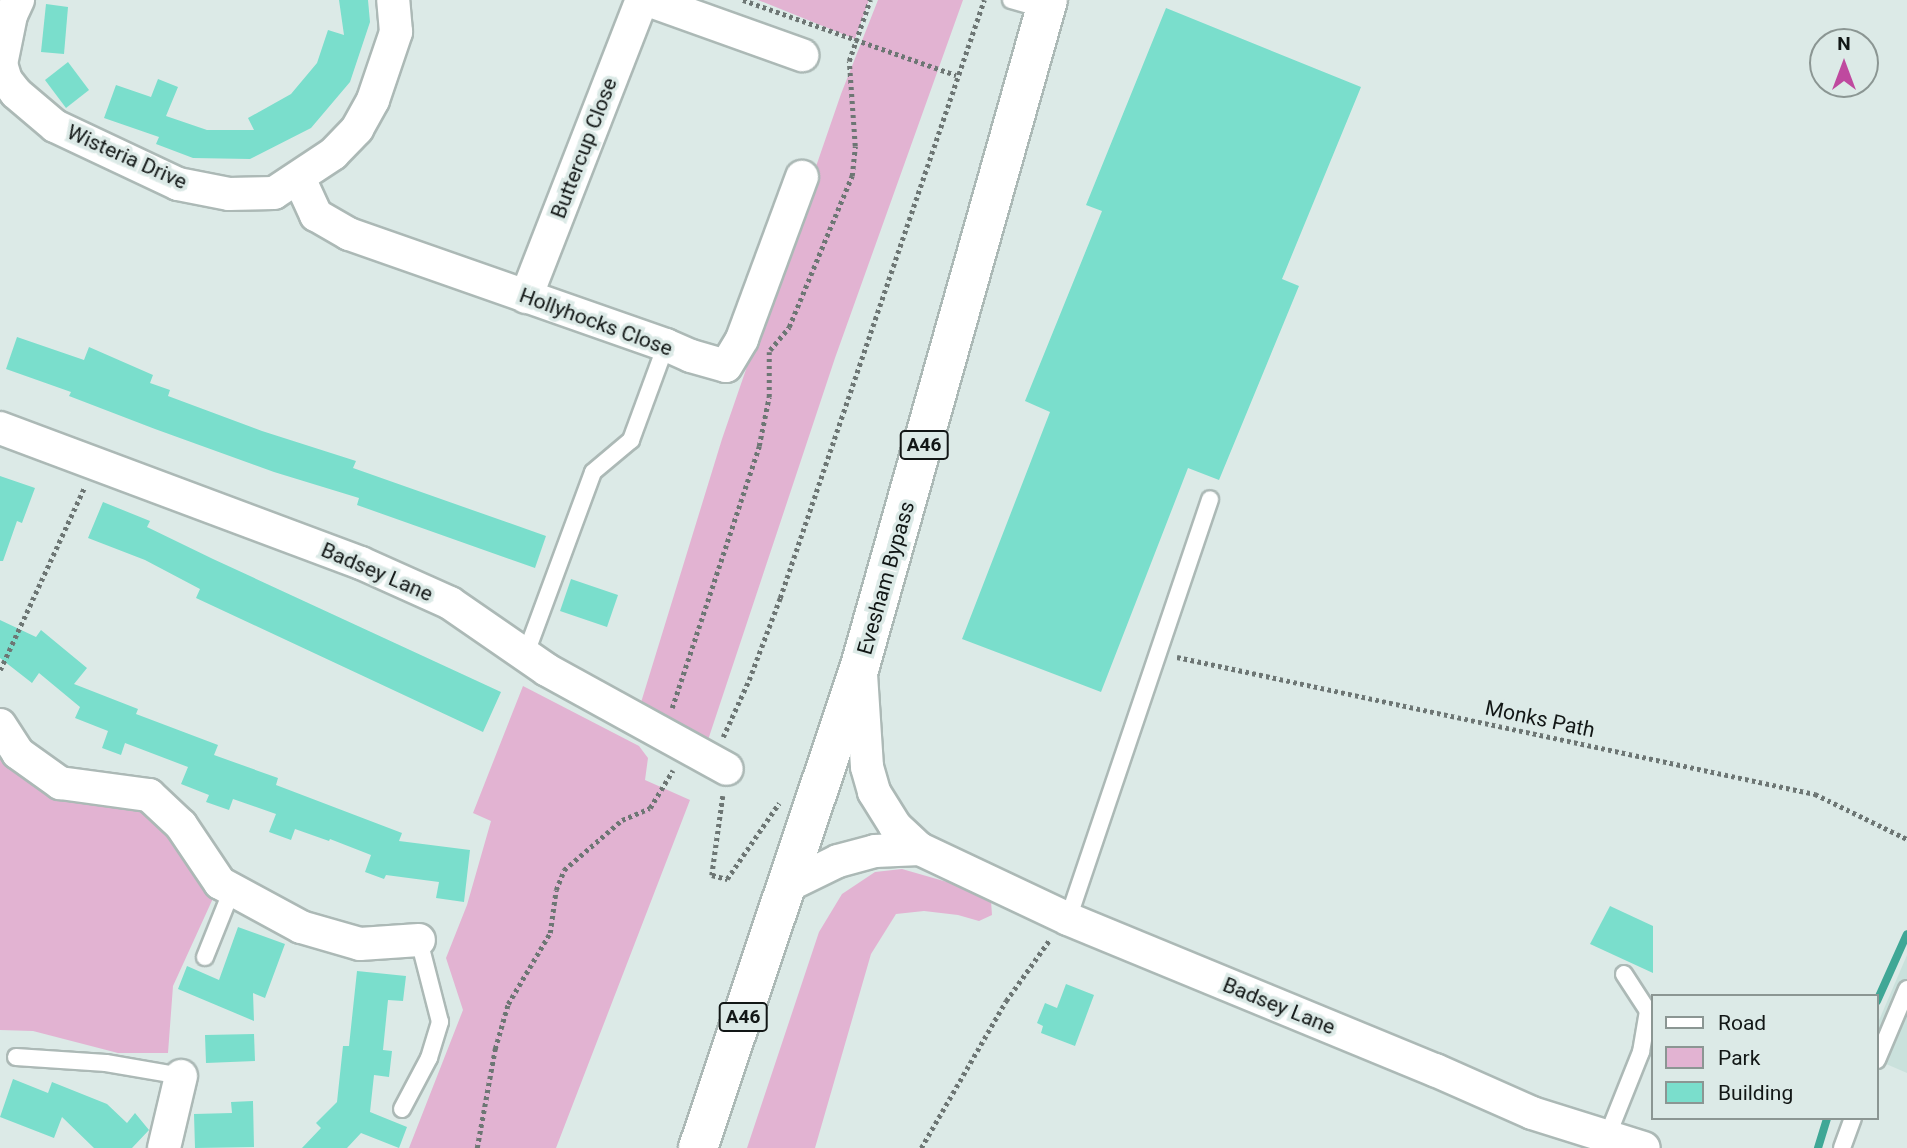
<!DOCTYPE html>
<style>
body{margin:0}
#map{position:relative;width:1907px;height:1148px;overflow:hidden;background:#dceae7;font-family:Roboto,sans-serif}
div>[style]{position:absolute}
.built>*{inset:0;background:#cae1dc}
.green>*{inset:0;background:#e2b3d2}
.stream>*{height:8px;margin:-4px;padding:0 4px;transform-origin:4px;border-radius:4px;background:#3fa796}
.building>*{inset:0;background:#7adecc}
.path>*{height:4.5px;margin-top:-2.25px;transform-origin:0;background:repeating-linear-gradient(90deg,#6d7674 0 3.5px,transparent 0 7px)}
.roads{filter:drop-shadow(2px 0 #acb9b6) drop-shadow(-2px 0 #acb9b6) drop-shadow(0 2px #acb9b6) drop-shadow(0 -2px #acb9b6)}
.service>*{height:16px;margin:-8px;padding:0 8px;transform-origin:8px;border-radius:8px;background:#fff}
.minor>*{height:32px;margin:-16px;padding:0 16px;transform-origin:16px;border-radius:16px;background:#fff}
.trunk>*{height:38px;margin:-19px;padding:0 19px;transform-origin:19px;border-radius:19px;background:#fff}
span{translate:-50% -50%;white-space:nowrap;text-align:center;line-height:1.15;-webkit-text-stroke:7px #dceae7;paint-order:stroke}
.shield-label span{padding:2px 5px;background:#dceae7;border:2px solid;border-radius:5px;-webkit-text-stroke-width:0}
.shield-label{font-size:19px;color:#121716;font-weight:700}
.street-label{font-size:21px;color:#121716}
.legend{position:absolute;left:1651px;top:994px;width:228px;height:126px;box-sizing:border-box;background:#dceae7;border:2px solid #8b9693;margin:0;padding:9px 12px;list-style:none;font-size:21px;color:#121716}
.legend li{display:flex;align-items:center;gap:14px;height:35px}
.legend b{width:35px;border:2px solid #8b9693}
.north{position:absolute;left:1809px;top:28px;width:70px;height:70px;box-sizing:border-box;background:#dceae7;border:2px solid #8b9693;border-radius:50%;rotate:0deg;font-size:19px;font-weight:700;line-height:28px;text-align:center;color:#121716}
.north::after{content:'';display:block;margin:auto;width:24px;height:32px;background:#bf499f;clip-path:polygon(50% 0,100% 100%,50% 72%,0 100%)}
</style>
<div id="map">
<div class="built">
<div style="clip-path:polygon(1907px 955px,1907px 1073px,1877px 1060px,1877px 1025px)"></div>
</div>
<div class="green">
<div style="clip-path:polygon(758px 0,869px 0,855px 39px)"></div>
<div style="clip-path:polygon(878px 0,963px 0,835px 358px,708px 740px,639px 709px,722px 439px,841px 94px)"></div>
<div style="clip-path:polygon(523px 686px,639px 746px,648px 758px,645px 780px,690px 800px,556px 1148px,409px 1148px,463px 1010px,446px 958px,467px 905px,491px 821px,473px 813px)"></div>
<div style="clip-path:polygon(0 725px,18px 753px,149px 795px,220px 883px,173px 986px,168px 1053px,118px 1053px,33px 1031px,0 1030px)"></div>
<div style="clip-path:polygon(902px 869px,975px 890px,991px 901px,992px 915px,979px 921px,958px 915px,924px 911px,896px 914px,871px 954px,815px 1148px,747px 1148px,819px 932px,842px 894px,875px 872px)"></div>
</div>
<div class="stream">
<div style="left:1877px;top:1001px;width:73px;rotate:-65.9deg"></div>
<div style="left:1818px;top:1148px;width:31px;rotate:-73deg"></div>
</div>
<div class="building">
<div style="clip-path:polygon(339px 0,368px 0,370px 22px,350px 82px,311px 128px,250px 159px,193px 158px,156px 144px,159px 137px,104px 118px,116px 85px,151px 97px,158px 79px,178px 87px,166px 116px,207px 130px,254px 130px,248px 118px,291px 94px,317px 63px,328px 30px,344px 35px)"></div>
<div style="clip-path:polygon(46px 4px,68px 7px,64px 54px,41px 52px)"></div>
<div style="clip-path:polygon(1166px 8px,1361px 87px,1282px 279px,1299px 286px,1219px 480px,1188px 468px,1101px 692px,962px 639px,1050px 412px,1025px 401px,1102px 211px,1086px 205px)"></div>
<div style="clip-path:polygon(68px 62px,89px 90px,66px 108px,45px 80px)"></div>
<div style="clip-path:polygon(17px 337px,84px 360px,89px 347px,153px 375px,150px 383px,170px 390px,168px 396px,262px 431px,356px 461px,353px 468px,546px 536px,535px 568px,357px 505px,359px 498px,274px 472px,155px 429px,69px 396px,71px 392px,6px 369px)"></div>
<div style="clip-path:polygon(0 476px,35px 488px,22px 523px,17px 521px,3px 561px,0 561px)"></div>
<div style="clip-path:polygon(103px 502px,150px 521px,147px 527px,213px 559px,501px 692px,483px 732px,196px 598px,200px 589px,145px 560px,88px 538px)"></div>
<div style="clip-path:polygon(571px 579px,618px 595px,607px 627px,560px 611px)"></div>
<div style="clip-path:polygon(0 620px,36px 637px,41px 630px,87px 668px,74px 684px,138px 709px,136px 714px,218px 745px,214px 755px,278px 778px,276px 785px,402px 833px,399px 841px,470px 850px,464px 902px,436px 898px,439px 882px,386px 875px,384px 879px,365px 872px,371px 855px,330px 839px,329px 841px,295px 829px,291px 840px,269px 832px,276px 814px,233px 799px,229px 810px,206px 802px,209px 795px,181px 784px,188px 767px,125px 743px,121px 755px,102px 748px,108px 731px,75px 718px,80px 707px,39px 673px,32px 683px,0 658px)"></div>
<div style="clip-path:polygon(1610px 906px,1653px 926px,1653px 973px,1590px 944px)"></div>
<div style="clip-path:polygon(238px 927px,285px 944px,265px 998px,253px 993px,254px 1021px,178px 989px,187px 966px,219px 980px)"></div>
<div style="clip-path:polygon(357px 971px,406px 976px,403px 1001px,388px 1000px,383px 1050px,392px 1051px,389px 1077px,374px 1075px,370px 1112px,407px 1127px,399px 1148px,361px 1133px,347px 1148px,302px 1148px,321px 1128px,316px 1123px,337px 1102px,343px 1046px,349px 1046px)"></div>
<div style="clip-path:polygon(1066px 984px,1094px 995px,1075px 1046px,1041px 1033px,1043px 1026px,1037px 1023px,1045px 1003px,1057px 1008px)"></div>
<div style="clip-path:polygon(254px 1034px,255px 1061px,206px 1063px,205px 1035px)"></div>
<div style="clip-path:polygon(13px 1079px,48px 1093px,52px 1082px,107px 1104px,127px 1123px,135px 1113px,149px 1130px,132px 1148px,94px 1148px,62px 1117px,54px 1138px,0 1117px)"></div>
<div style="clip-path:polygon(253px 1101px,254px 1147px,195px 1148px,194px 1114px,232px 1113px,231px 1102px)"></div>
</div>
<div class="path">
<div style="left:743px;top:0;width:226px;rotate:19.4deg"></div>
<div style="left:770px;top:350px;width:30px;rotate:-50deg"></div>
<div style="left:789px;top:327px;width:164px;rotate:-67.4deg"></div>
<div style="left:852px;top:176px;width:30px;rotate:-84deg"></div>
<div style="left:855px;top:146px;width:85px;rotate:-94deg"></div>
<div style="left:849px;top:61px;width:65px;rotate:-71deg"></div>
<div style="left:1177px;top:657px;width:653px;rotate:12.12deg"></div>
<div style="left:1815px;top:794px;width:102px;rotate:26.1deg"></div>
<div style="left:0;top:670px;width:200px;rotate:-65.2deg"></div>
<div style="left:672px;top:708px;width:276px;rotate:-71.6deg"></div>
<div style="left:759px;top:446px;width:50px;rotate:-78.5deg"></div>
<div style="left:769px;top:397px;width:45px;rotate:-90deg"></div>
<div style="left:723px;top:737px;width:63px;rotate:-65.5deg"></div>
<div style="left:749px;top:680px;width:88px;rotate:-69.3deg"></div>
<div style="left:780px;top:598px;width:632px;rotate:-71.16deg"></div>
<div style="left:723px;top:796px;width:80px;rotate:97.9deg"></div>
<div style="left:712px;top:875px;width:16px;rotate:15deg"></div>
<div style="left:727px;top:879px;width:92px;rotate:-55.6deg"></div>
<div style="left:477px;top:1148px;width:101px;rotate:-79.7deg"></div>
<div style="left:495px;top:1049px;width:47px;rotate:-73.9deg"></div>
<div style="left:508px;top:1004px;width:82px;rotate:-59.4deg"></div>
<div style="left:550px;top:933px;width:43px;rotate:-82.1deg"></div>
<div style="left:556px;top:890px;width:22px;rotate:-68deg"></div>
<div style="left:564px;top:870px;width:77px;rotate:-40.8deg"></div>
<div style="left:622px;top:820px;width:30px;rotate:-23deg"></div>
<div style="left:650px;top:808px;width:44px;rotate:-58.8deg"></div>
<div style="left:921px;top:1148px;width:170px;rotate:-60deg"></div>
<div style="left:1006px;top:1001px;width:76px;rotate:-54.6deg"></div>
</div>
<div class="roads">
<div class="service">
<div style="left:1011px;top:0;width:36px;rotate:16deg"></div>
<div style="left:525px;top:656px;width:196px;rotate:-69.7deg"></div>
<div style="left:593px;top:472px;width:50px;rotate:-40.1deg"></div>
<div style="left:631px;top:440px;width:101px;rotate:-69.8deg"></div>
<div style="left:1068px;top:919px;width:443px;rotate:-71.3deg"></div>
<div style="left:205px;top:957px;width:72px;rotate:-68.1deg"></div>
<div style="left:16px;top:1057px;width:90px;rotate:3.8deg"></div>
<div style="left:106px;top:1063px;width:76px;rotate:9.8deg"></div>
<div style="left:1877px;top:1060px;width:77px;rotate:-67.1deg"></div>
<div style="left:402px;top:1109px;width:58px;rotate:-62.1deg"></div>
<div style="left:429px;top:1058px;width:38px;rotate:-73deg"></div>
<div style="left:440px;top:1022px;width:85px;rotate:-104.4deg"></div>
<div style="left:1607px;top:1137px;width:92px;rotate:-68.2deg"></div>
<div style="left:1641px;top:1052px;width:42px;rotate:-80.3deg"></div>
<div style="left:1648px;top:1011px;width:44px;rotate:-123deg"></div>
<div style="left:1842px;top:1148px;width:32px;rotate:-70deg"></div>
</div>
<div class="minor">
<div style="left:18px;top:0;width:17px;rotate:115deg"></div>
<div style="left:11px;top:15px;width:50px;rotate:101.5deg"></div>
<div style="left:1px;top:64px;width:17px;rotate:73deg"></div>
<div style="left:6px;top:80px;width:16px;rotate:52deg"></div>
<div style="left:16px;top:93px;width:51px;rotate:40.2deg"></div>
<div style="left:55px;top:126px;width:136px;rotate:25.2deg"></div>
<div style="left:178px;top:184px;width:52px;rotate:11.1deg"></div>
<div style="left:229px;top:194px;width:45px;rotate:-1.3deg"></div>
<div style="left:274px;top:193px;width:71px;rotate:-33.5deg"></div>
<div style="left:333px;top:154px;width:35px;rotate:-46deg"></div>
<div style="left:357px;top:129px;width:33px;rotate:-61deg"></div>
<div style="left:373px;top:100px;width:72px;rotate:-71.3deg"></div>
<div style="left:396px;top:32px;width:32px;rotate:-95deg"></div>
<div style="left:648px;top:0;width:164px;rotate:19.7deg"></div>
<div style="left:299px;top:178px;width:41px;rotate:65.3deg"></div>
<div style="left:316px;top:215px;width:38px;rotate:30deg"></div>
<div style="left:349px;top:234px;width:336px;rotate:19.3deg"></div>
<div style="left:666px;top:345px;width:27px;rotate:24deg"></div>
<div style="left:691px;top:356px;width:36px;rotate:16deg"></div>
<div style="left:726px;top:366px;width:31px;rotate:-59deg"></div>
<div style="left:742px;top:339px;width:173px;rotate:-69.7deg"></div>
<div style="left:526px;top:297px;width:319px;rotate:-68.7deg"></div>
<div style="left:0;top:428px;width:385px;rotate:20.5deg"></div>
<div style="left:361px;top:563px;width:98px;rotate:24.2deg"></div>
<div style="left:450px;top:603px;width:118px;rotate:34.6deg"></div>
<div style="left:547px;top:670px;width:205px;rotate:28.8deg"></div>
<div style="left:861px;top:674px;width:93px;rotate:86.3deg"></div>
<div style="left:867px;top:767px;width:26px;rotate:74deg"></div>
<div style="left:874px;top:792px;width:40px;rotate:58deg"></div>
<div style="left:895px;top:826px;width:34px;rotate:43deg"></div>
<div style="left:920px;top:849px;width:164px;rotate:25.3deg"></div>
<div style="left:1068px;top:919px;width:397px;rotate:22.4deg"></div>
<div style="left:1435px;top:1070px;width:106px;rotate:23.9deg"></div>
<div style="left:1532px;top:1113px;width:117px;rotate:17.4deg"></div>
<div style="left:0;top:725px;width:33px;rotate:57deg"></div>
<div style="left:18px;top:753px;width:52px;rotate:35.5deg"></div>
<div style="left:60px;top:783px;width:90px;rotate:7.7deg"></div>
<div style="left:149px;top:795px;width:44px;rotate:43.2deg"></div>
<div style="left:181px;top:825px;width:70px;rotate:56.1deg"></div>
<div style="left:220px;top:883px;width:92px;rotate:28.5deg"></div>
<div style="left:301px;top:927px;width:61px;rotate:16.1deg"></div>
<div style="left:360px;top:944px;width:59px;rotate:-3.9deg"></div>
<div style="left:787px;top:886px;width:57px;rotate:-26.1deg"></div>
<div style="left:838px;top:861px;width:38px;rotate:-15deg"></div>
<div style="left:875px;top:851px;width:45px;rotate:-2.5deg"></div>
<div style="left:164px;top:1148px;width:74px;rotate:-76.7deg"></div>
</div>
<div class="trunk">
<div style="left:698px;top:1148px;width:508px;rotate:-71.42deg"></div>
<div style="left:860px;top:666px;width:692px;rotate:-74.24deg"></div>
</div>
</div>
<div class="shield-label">
<span style="left:924px;top:445px">A46</span>
<span style="left:743px;top:1017px">A46</span>
</div>
<div class="street-label">
<span style="left:584px;top:148px;rotate:-69deg">Buttercup Close</span>
<span style="left:127px;top:157px;rotate:24deg">Wisteria Drive</span>
<span style="left:596px;top:322px;rotate:20deg">Hollyhocks Close</span>
<span style="left:377px;top:572px;rotate:23deg">Badsey Lane</span>
<span style="left:886px;top:578px;rotate:-74deg">Evesham Bypass</span>
<span style="left:1540px;top:719px;rotate:12deg">Monks Path</span>
<span style="left:1279px;top:1006px;rotate:22deg">Badsey Lane</span>
</div>
<ul class="legend">
<li><b style="height:9px;background:#fff"></b>Road</li>
<li><b style="height:19px;background:#e2b3d2"></b>Park</li>
<li><b style="height:19px;background:#7adecc"></b>Building</li>
</ul>
<div class="north">N</div>
</div>
